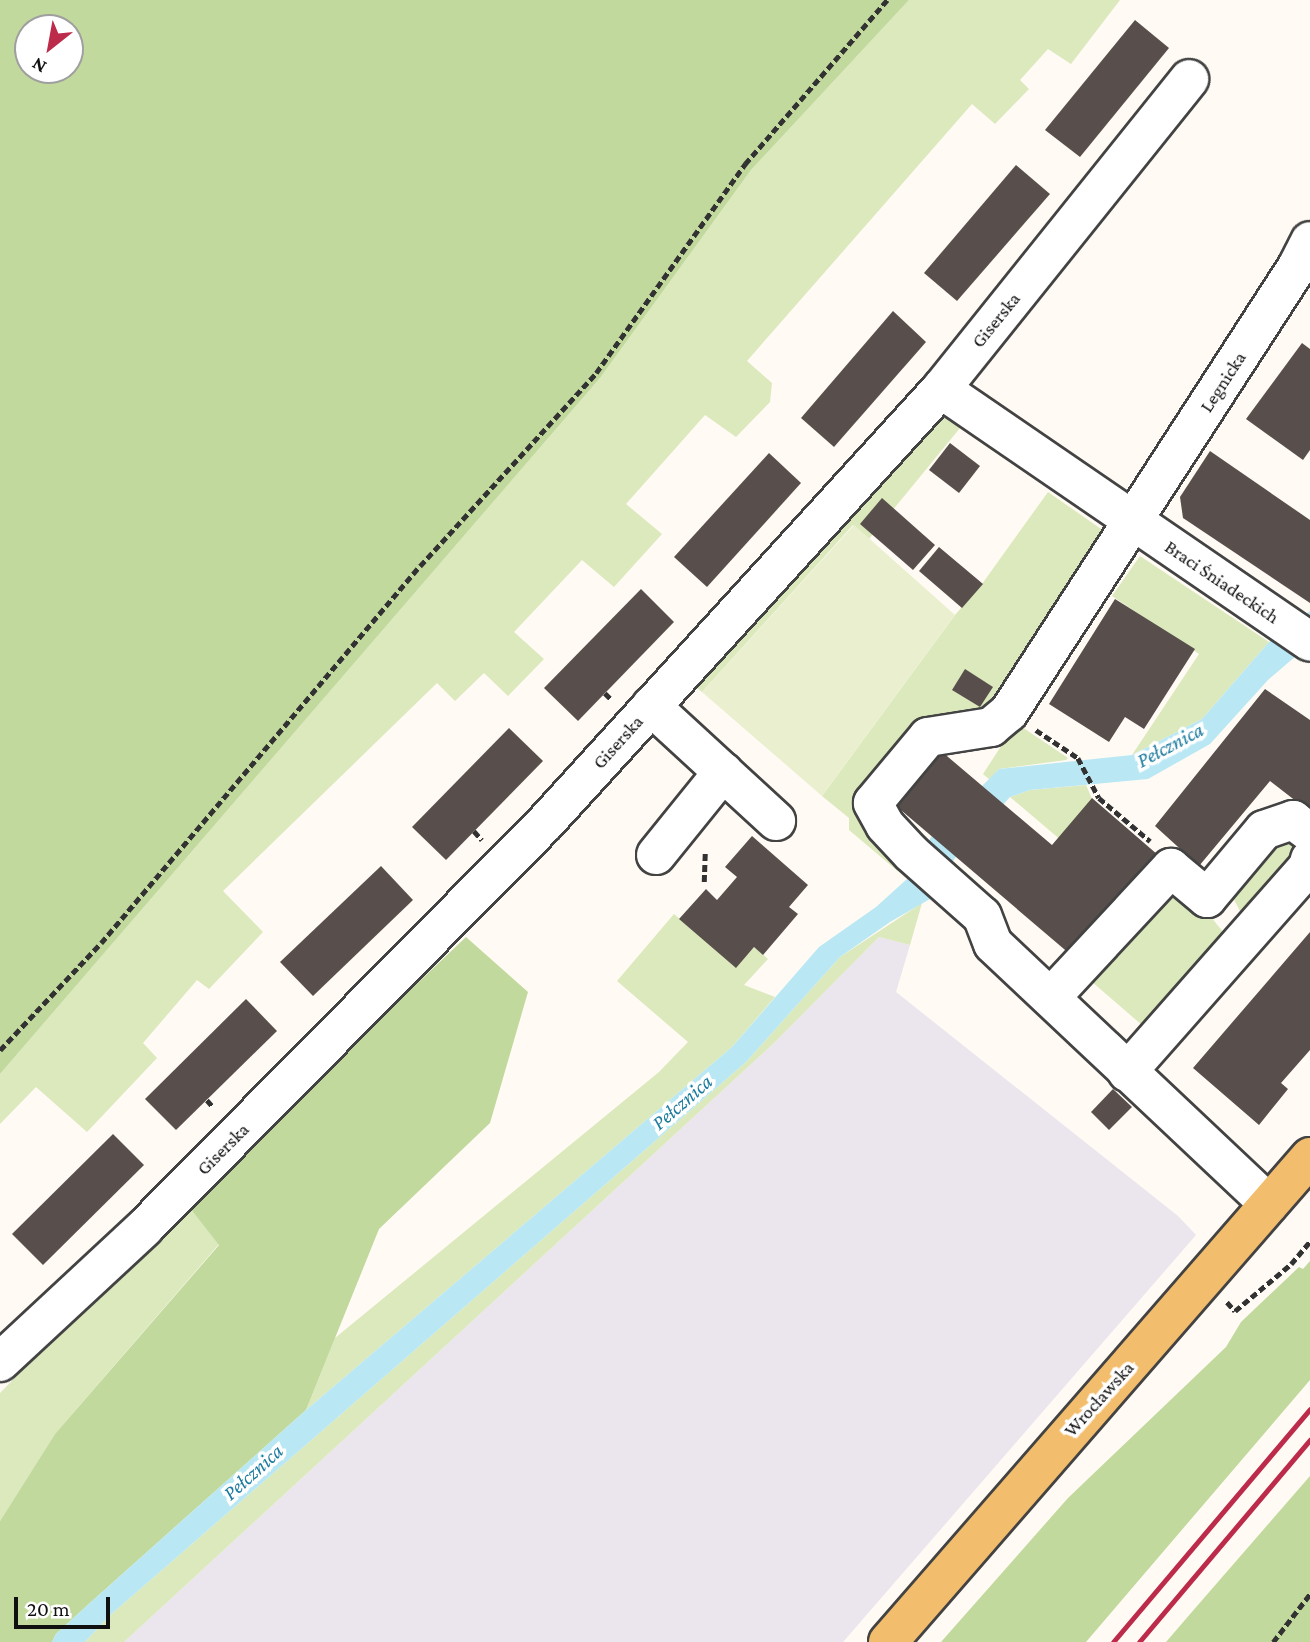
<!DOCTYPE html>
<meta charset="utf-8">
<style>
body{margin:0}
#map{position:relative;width:1310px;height:1642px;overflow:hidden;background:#fffaf3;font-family:"Crimson Pro",serif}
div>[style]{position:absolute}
.industrial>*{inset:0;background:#ebe5ee}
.green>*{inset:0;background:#dbe9bd}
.forest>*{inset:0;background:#c2d99d}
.pitch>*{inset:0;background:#eaf0cf}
.water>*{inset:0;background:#b9e8f4}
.building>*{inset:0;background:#584f4c}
.path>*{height:4.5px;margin-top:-2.25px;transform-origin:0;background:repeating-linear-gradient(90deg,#323232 0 7px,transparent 0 10.5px)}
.roads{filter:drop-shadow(2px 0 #434343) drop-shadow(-2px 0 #434343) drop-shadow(0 2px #434343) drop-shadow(0 -2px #434343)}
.minor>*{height:38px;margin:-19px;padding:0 19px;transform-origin:19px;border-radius:19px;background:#fff}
.major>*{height:38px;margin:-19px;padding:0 19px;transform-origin:19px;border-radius:19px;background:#f3bd6e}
.rail>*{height:5px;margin:-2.5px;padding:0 2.5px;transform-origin:2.5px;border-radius:2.5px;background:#bc2c4a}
span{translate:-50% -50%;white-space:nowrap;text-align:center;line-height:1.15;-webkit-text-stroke:7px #fff;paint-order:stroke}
.street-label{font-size:19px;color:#101010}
.water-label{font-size:21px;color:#1c7b9e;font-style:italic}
.north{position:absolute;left:14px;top:14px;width:70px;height:70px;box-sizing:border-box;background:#fff;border:2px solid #9f9f9f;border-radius:50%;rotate:211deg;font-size:19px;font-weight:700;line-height:28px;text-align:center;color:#101010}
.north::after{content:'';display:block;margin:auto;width:24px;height:32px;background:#bc2c4a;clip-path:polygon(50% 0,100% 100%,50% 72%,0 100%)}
.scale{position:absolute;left:14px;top:1597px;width:96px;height:32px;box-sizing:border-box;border:4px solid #101010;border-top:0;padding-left:9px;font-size:21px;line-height:24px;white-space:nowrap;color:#101010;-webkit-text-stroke:5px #fff;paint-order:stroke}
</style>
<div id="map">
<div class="industrial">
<div style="clip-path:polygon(879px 937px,910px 945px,896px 992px,1178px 1216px,1196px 1235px,843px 1642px,124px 1642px,775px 1042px)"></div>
</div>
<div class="green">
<div style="clip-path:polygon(909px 0,1120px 0,1071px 64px,1048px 49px,1020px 80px,1029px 89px,995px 124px,972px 104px,747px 361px,772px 383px,770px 402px,736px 437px,705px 415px,626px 504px,662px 534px,614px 587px,582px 560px,514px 632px,544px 659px,508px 696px,484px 673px,455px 701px,437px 683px,223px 891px,263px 932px,209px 989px,197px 980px,143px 1043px,157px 1058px,87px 1132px,36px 1087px,0 1124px,0 1074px,600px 378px,751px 170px)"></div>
<div style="clip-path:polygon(932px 417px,945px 418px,960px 428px,869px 539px,853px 525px,702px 692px,692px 684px)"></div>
<div style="clip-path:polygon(1048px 492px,1104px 531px,1052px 607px,1064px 615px,1002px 708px,871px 786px,912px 866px,907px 879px,849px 830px,849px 818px,822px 796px,955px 615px,982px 584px)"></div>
<div style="clip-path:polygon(1140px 556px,1269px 642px,1202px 719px,1132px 755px,1199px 654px,1112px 596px)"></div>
<div style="clip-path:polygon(1016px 723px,1068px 758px,1066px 760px,999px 769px,990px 780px,983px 774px)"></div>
<div style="clip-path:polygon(1086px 785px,1094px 803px,1062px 841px,1010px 797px,1030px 790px)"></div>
<div style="clip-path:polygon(1280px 837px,1302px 843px,1247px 912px,1240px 911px,1232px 896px)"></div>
<div style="clip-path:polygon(1168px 883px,1202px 906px,1228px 938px,1150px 1032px,1084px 975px)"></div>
<div style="clip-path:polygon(922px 903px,910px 945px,879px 937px,775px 1042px,124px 1642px,85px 1642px,108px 1617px,746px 1062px,840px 957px)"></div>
<div style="clip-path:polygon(674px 914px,736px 967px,754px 947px,768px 959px,744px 985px,775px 997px,732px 1047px,306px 1410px,335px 1338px,659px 1072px,688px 1042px,617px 981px)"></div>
<div style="clip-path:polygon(186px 1203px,219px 1244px,55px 1434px,0 1521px,0 1393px)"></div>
</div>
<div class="forest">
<div style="clip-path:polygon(evenodd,0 0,909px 0,751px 170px,600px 378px,0 1074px,0 0,28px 28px,70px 28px,70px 70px,28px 70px,28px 28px)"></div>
<div style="clip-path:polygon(466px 937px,528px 992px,490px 1123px,379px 1229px,306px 1410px,91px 1602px,56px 1634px,52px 1642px,0 1642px,0 1521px,55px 1434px,219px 1245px,186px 1203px)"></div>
<div style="clip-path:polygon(1310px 1261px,1310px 1380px,1086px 1642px,941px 1642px,1068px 1498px,1226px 1347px,1241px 1322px,1299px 1267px,1303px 1269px)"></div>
<div style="clip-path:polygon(1310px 1476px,1310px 1642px,1166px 1642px,1191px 1613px)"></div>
</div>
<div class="pitch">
<div style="clip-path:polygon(854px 525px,955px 615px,822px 796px,702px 692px)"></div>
</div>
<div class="water">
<div style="clip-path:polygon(1310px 611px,1310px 644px,1268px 680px,1210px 744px,1148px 779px,1030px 790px,1010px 797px,955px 858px,930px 899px,890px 922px,840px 957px,746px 1062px,108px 1617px,85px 1642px,52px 1642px,56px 1634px,91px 1602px,306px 1410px,732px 1047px,819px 947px,876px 907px,907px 879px,931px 837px,999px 769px,1132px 755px,1202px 719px,1269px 642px)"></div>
</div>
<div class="building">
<div style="clip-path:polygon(1135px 20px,1169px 48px,1080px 157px,1045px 130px)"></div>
<div style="clip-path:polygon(1016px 165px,1050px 194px,957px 301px,924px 273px)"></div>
<div style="clip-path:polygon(893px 311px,926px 342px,834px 447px,801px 418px)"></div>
<div style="clip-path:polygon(1302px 343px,1310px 349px,1310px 450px,1303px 460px,1246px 419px)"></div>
<div style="clip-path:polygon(950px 443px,980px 466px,959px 493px,929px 470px)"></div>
<div style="clip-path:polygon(1210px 451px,1310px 520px,1310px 603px,1183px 518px,1180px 497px)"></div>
<div style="clip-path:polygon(769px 453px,801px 483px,707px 587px,674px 557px)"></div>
<div style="clip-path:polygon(882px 498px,935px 545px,913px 570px,860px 524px)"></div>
<div style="clip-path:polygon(939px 547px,983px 584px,962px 608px,919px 571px)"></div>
<div style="clip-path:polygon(641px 589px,674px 622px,578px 721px,544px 688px)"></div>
<div style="clip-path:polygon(1115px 599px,1195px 649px,1144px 729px,1125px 717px,1109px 742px,1049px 704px)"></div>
<div style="clip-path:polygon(965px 669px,993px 687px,980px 707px,952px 690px)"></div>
<div style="clip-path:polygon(1265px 689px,1310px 720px,1310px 812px,1270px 781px,1199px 866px,1155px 826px)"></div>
<div style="clip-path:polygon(509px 728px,543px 761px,446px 860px,412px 827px)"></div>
<div style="clip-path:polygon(941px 751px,1052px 845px,1092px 798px,1158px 855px,1071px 955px,895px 805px)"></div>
<div style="clip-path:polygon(752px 836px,808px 885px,789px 907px,798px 914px,763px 955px,754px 947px,736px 968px,679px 919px,706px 889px,717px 900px,737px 877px,725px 867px)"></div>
<div style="clip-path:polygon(381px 866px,413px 900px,313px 996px,280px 962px)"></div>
<div style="clip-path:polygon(1310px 932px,1310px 1050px,1281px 1083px,1288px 1089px,1259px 1125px,1193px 1068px)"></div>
<div style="clip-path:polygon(246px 999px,277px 1031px,176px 1130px,145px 1099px)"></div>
<div style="clip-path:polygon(1113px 1089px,1132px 1107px,1109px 1130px,1091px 1112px)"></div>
<div style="clip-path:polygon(113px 1134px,144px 1165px,43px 1265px,12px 1234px)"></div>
</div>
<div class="path">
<div style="left:605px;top:693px;width:10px;rotate:45deg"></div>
<div style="left:1036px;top:730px;width:50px;rotate:33.7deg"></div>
<div style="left:1078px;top:758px;width:45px;rotate:62.3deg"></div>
<div style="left:1099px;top:798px;width:67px;rotate:40.1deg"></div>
<div style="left:474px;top:831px;width:12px;rotate:48deg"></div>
<div style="left:704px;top:882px;width:29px;rotate:-88deg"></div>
<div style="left:0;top:1050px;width:147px;rotate:-46.7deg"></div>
<div style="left:101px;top:943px;width:494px;rotate:-49.8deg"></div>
<div style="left:420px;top:566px;width:261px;rotate:-47.6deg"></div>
<div style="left:596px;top:373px;width:257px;rotate:-54.5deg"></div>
<div style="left:745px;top:164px;width:217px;rotate:-49.1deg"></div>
<div style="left:207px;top:1100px;width:9px;rotate:49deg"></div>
<div style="left:1227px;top:1302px;width:12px;rotate:48deg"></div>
<div style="left:1235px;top:1311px;width:73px;rotate:-40deg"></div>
<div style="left:1291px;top:1264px;width:30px;rotate:-50deg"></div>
<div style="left:1273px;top:1642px;width:61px;rotate:-52.4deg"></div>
</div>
<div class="roads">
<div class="minor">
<div style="left:941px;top:389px;width:447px;rotate:34.4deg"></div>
<div style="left:651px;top:706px;width:170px;rotate:42.6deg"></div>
<div style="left:656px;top:855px;width:107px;rotate:-51.1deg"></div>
<div style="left:1052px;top:996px;width:175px;rotate:-47.1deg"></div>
<div style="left:1171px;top:868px;width:47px;rotate:39.8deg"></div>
<div style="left:1207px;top:898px;width:89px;rotate:-50deg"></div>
<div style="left:1264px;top:830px;width:31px;rotate:-19deg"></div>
<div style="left:1293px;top:820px;width:21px;rotate:37deg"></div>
<div style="left:1127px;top:1072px;width:273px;rotate:-48.6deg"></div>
<div style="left:1308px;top:867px;width:8px;rotate:-76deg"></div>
<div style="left:1269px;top:1204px;width:379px;rotate:-136.7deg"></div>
<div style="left:993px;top:944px;width:30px;rotate:-111deg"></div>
<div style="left:982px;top:916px;width:95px;rotate:-138.4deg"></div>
<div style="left:911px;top:853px;width:38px;rotate:-133deg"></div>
<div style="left:885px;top:825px;width:25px;rotate:-119deg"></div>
<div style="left:873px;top:803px;width:86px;rotate:-50.2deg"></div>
<div style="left:928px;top:737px;width:64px;rotate:-9deg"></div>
<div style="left:991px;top:727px;width:23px;rotate:-40deg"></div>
<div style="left:1009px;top:712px;width:530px;rotate:-57.09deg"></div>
<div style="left:1297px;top:267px;width:29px;rotate:-63deg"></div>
<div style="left:0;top:1362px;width:197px;rotate:-42.9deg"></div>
<div style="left:144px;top:1228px;width:571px;rotate:-45.28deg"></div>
<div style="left:546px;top:822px;width:586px;rotate:-47.63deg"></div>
<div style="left:941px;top:389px;width:397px;rotate:-51.3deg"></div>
</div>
<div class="major">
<div style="left:888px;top:1642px;width:643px;rotate:-48.97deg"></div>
</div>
</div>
<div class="rail">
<div style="left:1113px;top:1642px;width:305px;rotate:-49.8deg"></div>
<div style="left:1139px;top:1642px;width:265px;rotate:-49.8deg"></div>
</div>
<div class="street-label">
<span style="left:996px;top:320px;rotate:-51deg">Giserska</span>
<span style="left:1223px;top:382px;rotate:-57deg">Legnicka</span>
<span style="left:1222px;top:582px;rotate:34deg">Braci Śniadeckich</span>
<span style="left:618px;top:742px;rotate:-48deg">Giserska</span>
<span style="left:223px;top:1149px;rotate:-45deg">Giserska</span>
<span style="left:1099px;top:1399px;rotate:-48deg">Wrocławska</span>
</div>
<div class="water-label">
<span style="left:1170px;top:745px;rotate:-28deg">Pełcznica</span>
<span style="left:682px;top:1102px;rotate:-41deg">Pełcznica</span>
<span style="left:253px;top:1472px;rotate:-42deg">Pełcznica</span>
</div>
<div class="north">N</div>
<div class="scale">20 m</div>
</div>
